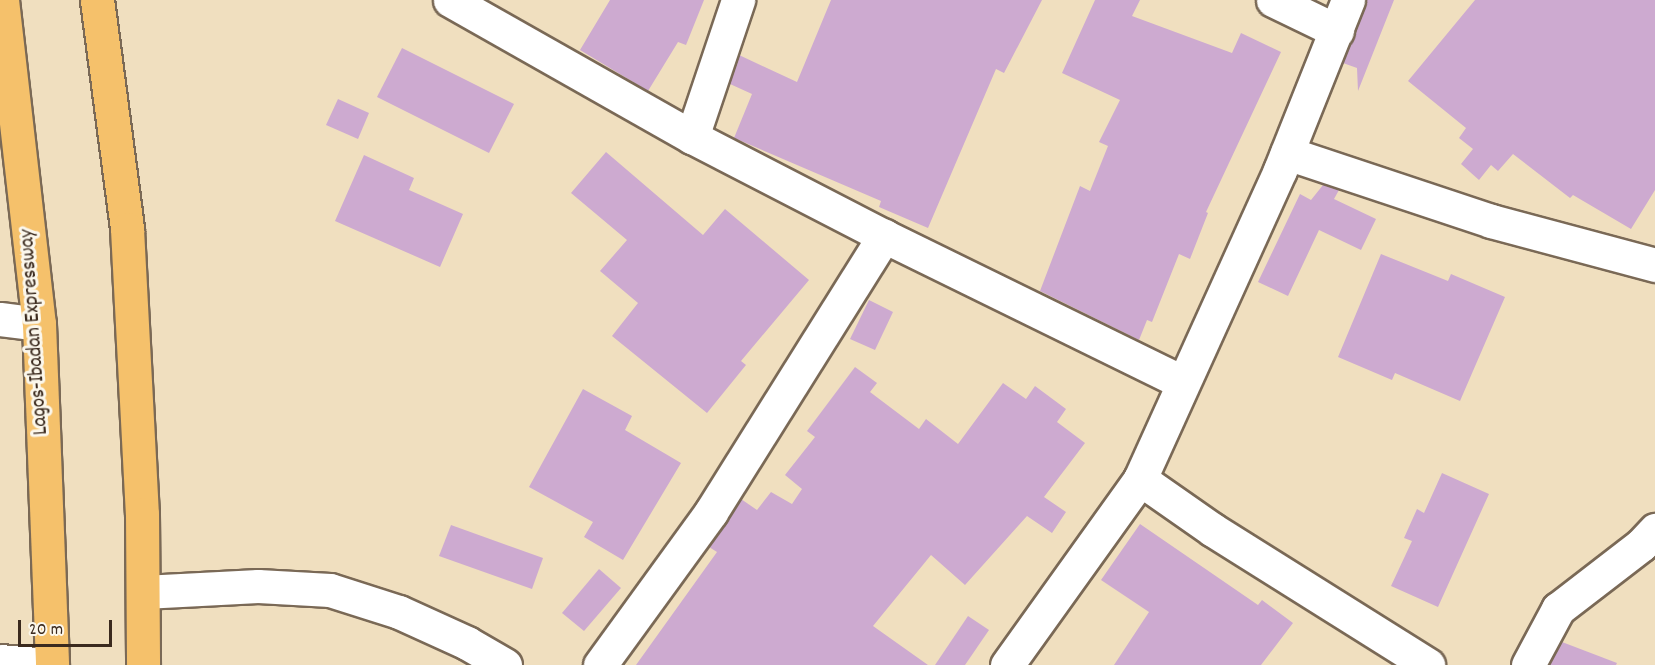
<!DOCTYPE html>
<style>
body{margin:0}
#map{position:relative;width:1655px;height:665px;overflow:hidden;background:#f0dfbf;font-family:Dekko,sans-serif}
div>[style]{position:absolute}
.building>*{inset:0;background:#cdaad0}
.roads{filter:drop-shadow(2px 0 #7a6956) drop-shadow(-2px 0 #7a6956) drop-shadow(0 2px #7a6956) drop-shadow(0 -2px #7a6956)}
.minor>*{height:33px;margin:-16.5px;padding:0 16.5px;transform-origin:16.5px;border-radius:16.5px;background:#fff}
.motorway>*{height:33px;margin:-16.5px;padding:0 16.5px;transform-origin:16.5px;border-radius:16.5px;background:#f5c16b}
span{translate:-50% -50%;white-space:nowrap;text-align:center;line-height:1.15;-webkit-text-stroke:6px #fbf7ec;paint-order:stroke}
.street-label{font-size:21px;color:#3b2a1e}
.scale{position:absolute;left:18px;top:620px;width:94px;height:27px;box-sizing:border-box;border:3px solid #3b2a1e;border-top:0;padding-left:8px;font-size:18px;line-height:21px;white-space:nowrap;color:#3b2a1e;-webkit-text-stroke:4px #fbf7ec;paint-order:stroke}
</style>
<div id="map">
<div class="building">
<div style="clip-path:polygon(610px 0,704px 0,686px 45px,678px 42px,648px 91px,580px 50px)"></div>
<div style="clip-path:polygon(831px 0,1042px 0,1004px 73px,996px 69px,928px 228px,879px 207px,881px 201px,734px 138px,752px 94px,730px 84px,739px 55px,797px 82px)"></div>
<div style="clip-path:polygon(1095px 0,1140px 0,1132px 16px,1232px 53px,1241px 33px,1281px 52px,1206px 212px,1208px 213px,1190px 259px,1179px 254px,1152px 322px,1147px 320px,1139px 340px,1040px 291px,1080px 186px,1090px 191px,1108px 146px,1099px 142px,1120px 100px,1062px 73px)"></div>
<div style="clip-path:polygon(1366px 0,1394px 0,1358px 91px,1357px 68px,1343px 63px)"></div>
<div style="clip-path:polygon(1475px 0,1655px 0,1655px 190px,1631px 229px,1573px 195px,1570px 198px,1513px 154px,1498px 171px,1491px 165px,1479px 180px,1461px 164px,1473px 149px,1459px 138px,1466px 128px,1408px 81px)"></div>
<div style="clip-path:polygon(402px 48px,514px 104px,489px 153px,377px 97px)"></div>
<div style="clip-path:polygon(338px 99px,369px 113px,358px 139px,326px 125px)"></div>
<div style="clip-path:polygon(606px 152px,703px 235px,725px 209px,809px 280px,741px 361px,746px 365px,707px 413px,612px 336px,638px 303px,600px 271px,627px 240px,571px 193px)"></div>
<div style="clip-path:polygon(364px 155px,414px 178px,409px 190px,463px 214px,440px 267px,335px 221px)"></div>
<div style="clip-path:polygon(1323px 185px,1339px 190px,1334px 199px,1376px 219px,1361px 250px,1319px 230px,1288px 296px,1258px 282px,1300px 194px,1311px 200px)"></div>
<div style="clip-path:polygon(1381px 254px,1448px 281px,1451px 274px,1505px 297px,1460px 401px,1395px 373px,1392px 380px,1338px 357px)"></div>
<div style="clip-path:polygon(869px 300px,893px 312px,875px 350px,850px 339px)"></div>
<div style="clip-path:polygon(855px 367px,877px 383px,870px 392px,919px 429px,926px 419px,958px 444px,1003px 383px,1026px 399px,1035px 386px,1066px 409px,1057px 422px,1085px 443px,1044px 497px,1066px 512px,1052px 533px,1027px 516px,965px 585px,931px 555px,873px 626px,928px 665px,636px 665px,717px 552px,709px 547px,741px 499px,757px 510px,771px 492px,792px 504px,802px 489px,785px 475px,815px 437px,807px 431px)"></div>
<div style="clip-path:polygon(583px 389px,632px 416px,625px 430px,681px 463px,623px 560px,584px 537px,593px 522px,529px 487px)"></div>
<div style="clip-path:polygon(1442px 473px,1489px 494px,1438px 607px,1391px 586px,1412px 541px,1404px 538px,1417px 509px,1424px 513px)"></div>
<div style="clip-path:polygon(1140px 524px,1258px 605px,1262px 600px,1293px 623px,1261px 665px,1114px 665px,1149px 612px,1101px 580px)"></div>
<div style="clip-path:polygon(451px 525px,543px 558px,532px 589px,439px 556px)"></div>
<div style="clip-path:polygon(599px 569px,621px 588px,584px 631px,562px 613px)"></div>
<div style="clip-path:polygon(968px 616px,989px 630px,965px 665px,935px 665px)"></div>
<div style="clip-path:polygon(1562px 642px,1617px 663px,1616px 665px,1549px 665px)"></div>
</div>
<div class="roads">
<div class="minor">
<div style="left:450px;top:0;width:278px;rotate:29.5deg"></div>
<div style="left:692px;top:137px;width:216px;rotate:27.3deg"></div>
<div style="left:884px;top:236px;width:332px;rotate:26.1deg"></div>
<div style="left:1273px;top:0;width:71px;rotate:25.8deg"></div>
<div style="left:692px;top:137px;width:145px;rotate:-71.4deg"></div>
<div style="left:1287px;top:153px;width:215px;rotate:18.4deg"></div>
<div style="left:1491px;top:221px;width:170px;rotate:15deg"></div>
<div style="left:0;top:319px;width:39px;rotate:7deg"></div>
<div style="left:1140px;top:479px;width:89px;rotate:34.9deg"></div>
<div style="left:1213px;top:530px;width:254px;rotate:32.1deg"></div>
<div style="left:143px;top:592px;width:115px;rotate:-3deg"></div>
<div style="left:258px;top:586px;width:72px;rotate:3.2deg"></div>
<div style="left:330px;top:590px;width:72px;rotate:17.7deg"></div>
<div style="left:399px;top:612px;width:75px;rotate:24.5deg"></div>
<div style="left:467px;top:643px;width:44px;rotate:30.1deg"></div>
<div style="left:0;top:661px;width:49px;rotate:4.7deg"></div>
<div style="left:600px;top:665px;width:189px;rotate:-54deg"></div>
<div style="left:711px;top:512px;width:326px;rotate:-57.9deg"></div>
<div style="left:1007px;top:665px;width:229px;rotate:-54.4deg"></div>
<div style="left:1140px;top:479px;width:339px;rotate:-65.6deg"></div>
<div style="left:1280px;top:170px;width:183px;rotate:-68.2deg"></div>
<div style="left:1528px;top:665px;width:64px;rotate:-61.8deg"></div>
<div style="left:1558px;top:609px;width:105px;rotate:-37.6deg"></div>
<div style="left:1641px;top:545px;width:21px;rotate:-47deg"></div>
</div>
<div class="motorway">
<div style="left:2px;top:0;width:326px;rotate:83.5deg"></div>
<div style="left:39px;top:324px;width:341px;rotate:87.8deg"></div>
<div style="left:97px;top:0;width:231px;rotate:82.5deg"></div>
<div style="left:127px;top:229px;width:285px;rotate:87deg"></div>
<div style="left:142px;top:514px;width:151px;rotate:89.6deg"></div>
</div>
</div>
<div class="street-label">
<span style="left:35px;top:332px;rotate:-94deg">Lagos-Ibadan Expressway</span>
</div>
<div class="scale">20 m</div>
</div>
